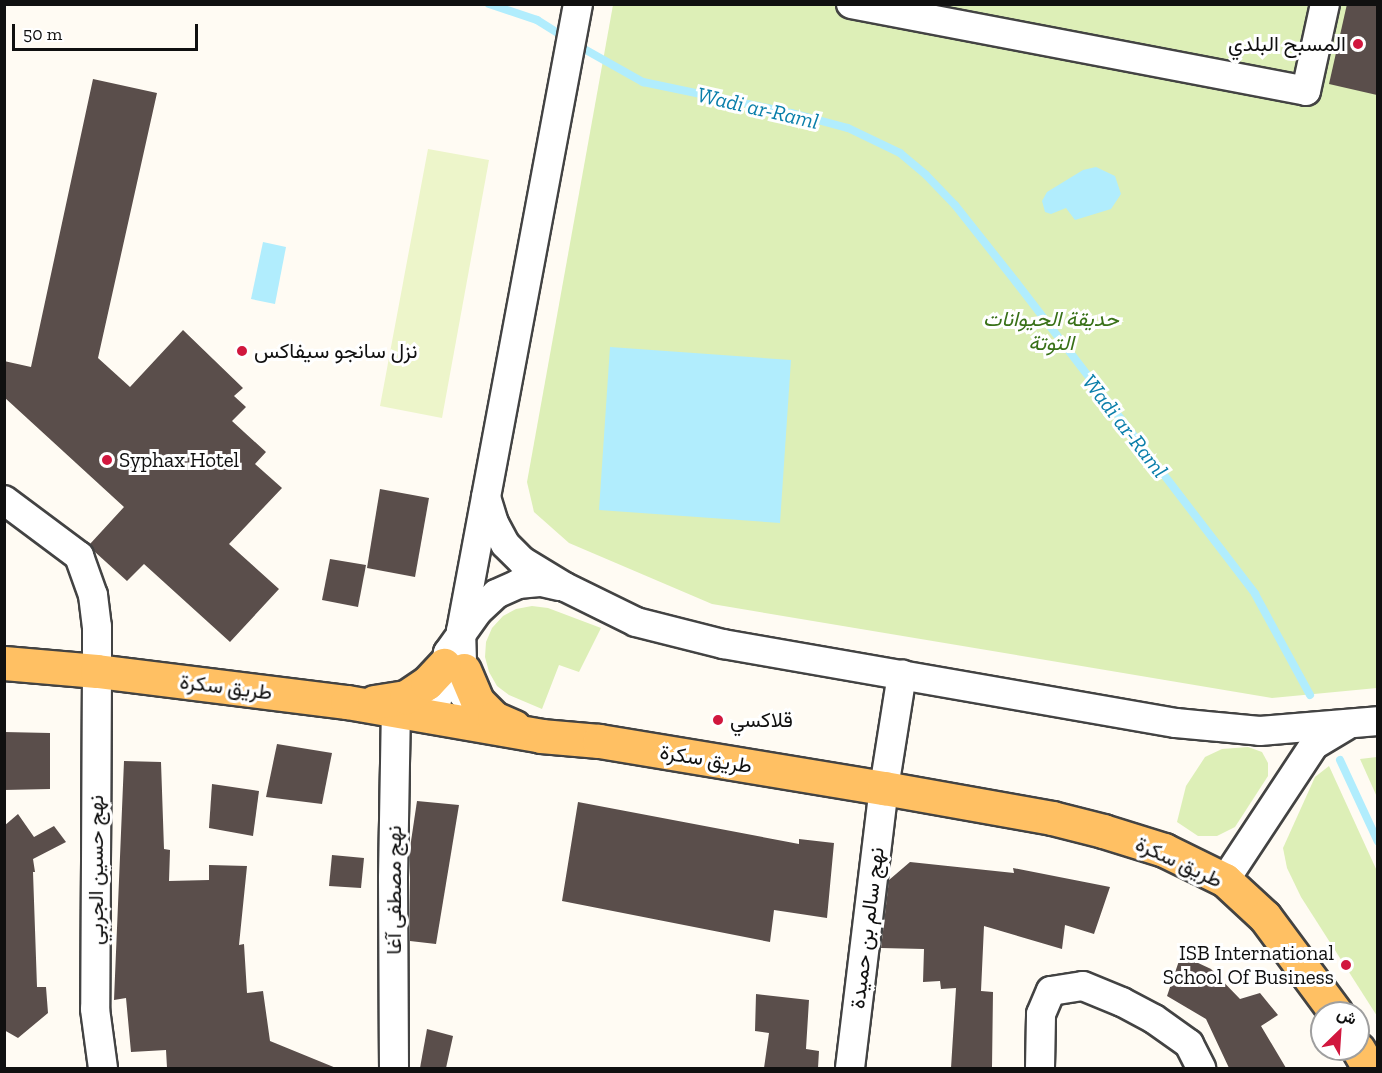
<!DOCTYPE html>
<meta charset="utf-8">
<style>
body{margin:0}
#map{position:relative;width:1382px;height:1073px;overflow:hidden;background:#fffbf3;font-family:"Zilla Slab",Vazirmatn,serif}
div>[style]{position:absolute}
.green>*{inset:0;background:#ddefb7}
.pitch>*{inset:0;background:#edf5ca}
.water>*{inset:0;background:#b1edfd}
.stream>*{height:8px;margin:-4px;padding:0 4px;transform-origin:4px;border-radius:4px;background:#b1edfd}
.building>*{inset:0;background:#5a4e4b}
.roads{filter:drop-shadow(2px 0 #434343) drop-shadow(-2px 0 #434343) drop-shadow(0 2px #434343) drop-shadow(0 -2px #434343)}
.minor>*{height:28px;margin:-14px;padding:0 14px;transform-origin:14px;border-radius:14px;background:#fff}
.major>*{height:33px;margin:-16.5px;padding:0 16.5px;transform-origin:16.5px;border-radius:16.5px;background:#ffc063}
.dots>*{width:16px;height:16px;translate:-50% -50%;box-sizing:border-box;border:3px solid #fff;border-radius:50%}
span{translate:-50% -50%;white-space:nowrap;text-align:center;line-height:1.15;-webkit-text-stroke:6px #fff;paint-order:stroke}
.poi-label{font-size:21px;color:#101010}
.right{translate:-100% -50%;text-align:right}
.left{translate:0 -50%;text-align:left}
.park-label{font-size:21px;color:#397118;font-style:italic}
.street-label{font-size:21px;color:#101010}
.water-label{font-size:22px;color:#097eaa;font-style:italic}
.frame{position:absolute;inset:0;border:6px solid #101010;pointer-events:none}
.north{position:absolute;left:1310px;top:1001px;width:60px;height:60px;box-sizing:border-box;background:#fff;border:2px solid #9f9f9f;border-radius:50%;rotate:25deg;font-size:16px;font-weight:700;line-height:24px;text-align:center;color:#101010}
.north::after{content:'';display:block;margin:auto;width:21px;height:27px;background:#d1173e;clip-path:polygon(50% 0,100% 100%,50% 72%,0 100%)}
.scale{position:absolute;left:12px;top:24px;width:186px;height:27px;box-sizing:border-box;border:3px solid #101010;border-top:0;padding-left:8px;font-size:18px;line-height:21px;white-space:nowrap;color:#101010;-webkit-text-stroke:4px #fff;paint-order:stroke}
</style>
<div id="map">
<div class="green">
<div style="clip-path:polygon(613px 5px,1377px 5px,1377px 688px,1272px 698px,712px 604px,569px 543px,534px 512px,527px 482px)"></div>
<div style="clip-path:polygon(532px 606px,548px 608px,601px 628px,579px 672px,559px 665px,542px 709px,509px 695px,497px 686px,489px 672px,485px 657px,486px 642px,492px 628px,503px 616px,516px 609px)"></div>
<div style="clip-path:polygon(1248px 747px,1262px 752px,1268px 763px,1268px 776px,1235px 827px,1217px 836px,1198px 836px,1177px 822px,1186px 786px,1205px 757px,1222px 749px)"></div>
<div style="clip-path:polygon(1377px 757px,1378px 757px,1377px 797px,1360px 759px)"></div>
<div style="clip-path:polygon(1329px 766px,1377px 871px,1377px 1016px,1301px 897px,1287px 868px,1283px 848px,1315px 777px)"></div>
</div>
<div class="pitch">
<div style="clip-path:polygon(428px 149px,489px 160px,442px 418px,380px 406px)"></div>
</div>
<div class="water">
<div style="clip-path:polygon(1096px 167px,1115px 176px,1121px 194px,1111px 209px,1075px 220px,1066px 208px,1051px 214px,1045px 212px,1042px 201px,1047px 192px,1083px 170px)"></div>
<div style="clip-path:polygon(263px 242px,286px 247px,275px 304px,251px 299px)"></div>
<div style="clip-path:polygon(610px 347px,791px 360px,780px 523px,599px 510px)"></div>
</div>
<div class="stream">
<div style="left:489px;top:4px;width:51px;rotate:18.4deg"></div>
<div style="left:537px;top:20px;width:36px;rotate:32deg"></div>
<div style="left:577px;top:45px;width:76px;rotate:29.3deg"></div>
<div style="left:643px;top:82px;width:152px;rotate:11.8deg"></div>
<div style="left:792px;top:113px;width:58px;rotate:15deg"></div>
<div style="left:848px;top:128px;width:58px;rotate:25.7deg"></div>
<div style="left:900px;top:153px;width:34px;rotate:40deg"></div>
<div style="left:926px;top:175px;width:42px;rotate:46deg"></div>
<div style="left:955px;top:205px;width:98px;rotate:51.6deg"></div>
<div style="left:1016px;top:282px;width:393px;rotate:52.5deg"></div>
<div style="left:1255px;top:594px;width:115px;rotate:61.4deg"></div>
<div style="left:1340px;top:760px;width:90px;rotate:65.1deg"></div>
</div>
<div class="building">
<div style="clip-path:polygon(1347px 4px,1377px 4px,1377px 95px,1329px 84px)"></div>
<div style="clip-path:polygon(93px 79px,157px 93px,98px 358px,130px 387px,183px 330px,243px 388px,234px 396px,246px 407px,232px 421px,266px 452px,255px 464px,282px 488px,229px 544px,279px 589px,230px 642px,144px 564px,127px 581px,95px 552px,90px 544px,124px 507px,4px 397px,4px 361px,31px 367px)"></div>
<div style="clip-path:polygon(380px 489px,429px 498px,415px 577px,367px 568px)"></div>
<div style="clip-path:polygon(330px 559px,366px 565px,358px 607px,322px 600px)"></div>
<div style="clip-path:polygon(4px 732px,50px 733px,50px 789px,4px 790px)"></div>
<div style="clip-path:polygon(277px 744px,332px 753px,322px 804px,266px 797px)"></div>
<div style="clip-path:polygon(124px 761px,161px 762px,164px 849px,170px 850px,169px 881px,209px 880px,209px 865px,247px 866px,239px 945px,244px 944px,247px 993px,263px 991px,270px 1041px,336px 1068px,167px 1068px,166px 1050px,131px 1052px,126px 998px,114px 1000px)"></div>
<div style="clip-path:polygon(212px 784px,259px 791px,253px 836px,209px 828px)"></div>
<div style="clip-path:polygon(417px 801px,459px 805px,436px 944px,410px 941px,410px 848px)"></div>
<div style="clip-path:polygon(578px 802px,799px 844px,799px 839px,834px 843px,827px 918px,774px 910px,770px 942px,562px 901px)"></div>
<div style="clip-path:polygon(18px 814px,34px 837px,54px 826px,66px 842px,33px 859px,35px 872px,33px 872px,37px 987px,46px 987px,48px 1013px,18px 1038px,4px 1030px,4px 826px)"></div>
<div style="clip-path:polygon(332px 855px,364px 858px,361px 888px,329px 886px)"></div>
<div style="clip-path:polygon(910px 862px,1014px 873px,1013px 868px,1110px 887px,1094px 934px,1065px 925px,1062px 949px,984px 926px,981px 991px,993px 992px,992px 1068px,951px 1068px,956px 988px,941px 989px,940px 981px,923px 982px,924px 949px,881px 948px,889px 880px)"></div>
<div style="clip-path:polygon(1181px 955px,1211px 969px,1240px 999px,1260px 993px,1278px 1015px,1261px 1026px,1286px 1068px,1229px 1068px,1206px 1019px,1167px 996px)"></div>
<div style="clip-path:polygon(756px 994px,809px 1000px,806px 1049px,819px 1051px,818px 1068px,764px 1068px,769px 1033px,755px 1031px)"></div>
<div style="clip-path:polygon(427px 1029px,453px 1036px,446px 1068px,420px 1068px)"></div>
</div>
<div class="roads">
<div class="minor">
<div style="left:851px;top:4px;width:463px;rotate:10.8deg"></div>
<div style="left:1306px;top:91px;width:89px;rotate:-77.7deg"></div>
<div style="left:486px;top:497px;width:27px;rotate:73deg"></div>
<div style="left:494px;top:523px;width:24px;rotate:62deg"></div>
<div style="left:505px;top:544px;width:24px;rotate:45deg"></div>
<div style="left:522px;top:561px;width:50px;rotate:31.2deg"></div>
<div style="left:565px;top:587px;width:79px;rotate:26.2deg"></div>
<div style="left:636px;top:622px;width:90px;rotate:14.2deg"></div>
<div style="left:723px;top:644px;width:460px;rotate:9.9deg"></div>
<div style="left:1176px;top:723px;width:84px;rotate:5.4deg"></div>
<div style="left:1260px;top:731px;width:118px;rotate:-4.8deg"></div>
<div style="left:4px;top:500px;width:94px;rotate:36.7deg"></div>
<div style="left:79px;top:556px;width:41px;rotate:70.3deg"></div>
<div style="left:93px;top:595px;width:32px;rotate:83deg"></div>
<div style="left:97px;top:627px;width:44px;rotate:90deg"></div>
<div style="left:97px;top:671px;width:338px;rotate:90.3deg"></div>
<div style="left:95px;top:1009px;width:60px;rotate:82.3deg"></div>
<div style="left:463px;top:694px;width:63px;rotate:-91.8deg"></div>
<div style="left:461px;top:631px;width:638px;rotate:-79.43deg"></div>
<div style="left:433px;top:717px;width:66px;rotate:-76.8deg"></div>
<div style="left:448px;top:653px;width:52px;rotate:-54.5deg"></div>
<div style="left:478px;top:611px;width:25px;rotate:-43deg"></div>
<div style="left:496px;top:594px;width:24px;rotate:-24deg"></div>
<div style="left:518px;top:584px;width:24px;rotate:-5deg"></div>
<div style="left:542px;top:582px;width:18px;rotate:13deg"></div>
<div style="left:1225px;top:880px;width:162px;rotate:-56.6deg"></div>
<div style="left:1314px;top:745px;width:37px;rotate:-31deg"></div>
<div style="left:394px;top:1068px;width:190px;rotate:-90.3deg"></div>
<div style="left:393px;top:878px;width:167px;rotate:-89deg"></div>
<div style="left:850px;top:1068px;width:282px;rotate:-83.1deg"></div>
<div style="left:884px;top:788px;width:115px;rotate:-81deg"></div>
<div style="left:1040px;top:1068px;width:54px;rotate:-88.9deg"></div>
<div style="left:1041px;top:1014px;width:25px;rotate:-67deg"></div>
<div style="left:1051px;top:991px;width:32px;rotate:-9deg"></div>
<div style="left:1083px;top:986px;width:42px;rotate:22.3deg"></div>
<div style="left:1122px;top:1002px;width:36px;rotate:28deg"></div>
<div style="left:1154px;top:1019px;width:43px;rotate:35.5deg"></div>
<div style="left:1189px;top:1044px;width:27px;rotate:63deg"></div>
</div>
<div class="major">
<div style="left:4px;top:663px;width:93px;rotate:4.9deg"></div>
<div style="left:97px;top:671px;width:252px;rotate:7.1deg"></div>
<div style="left:347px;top:702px;width:197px;rotate:9.9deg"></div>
<div style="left:541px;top:736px;width:58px;rotate:4.9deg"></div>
<div style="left:599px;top:741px;width:289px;rotate:9.4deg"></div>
<div style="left:884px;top:788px;width:171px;rotate:10.1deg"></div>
<div style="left:1052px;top:818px;width:53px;rotate:14.3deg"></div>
<div style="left:1103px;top:831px;width:64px;rotate:17.3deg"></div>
<div style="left:1164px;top:850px;width:68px;rotate:26.2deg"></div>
<div style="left:1225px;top:880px;width:54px;rotate:42.8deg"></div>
<div style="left:1265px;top:917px;width:119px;rotate:53.5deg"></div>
<div style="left:464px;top:670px;width:34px;rotate:67deg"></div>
<div style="left:477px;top:701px;width:24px;rotate:45deg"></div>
<div style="left:494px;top:718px;width:22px;rotate:24deg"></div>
<div style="left:374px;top:702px;width:32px;rotate:-9deg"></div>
<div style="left:406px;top:697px;width:25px;rotate:-34deg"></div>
<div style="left:427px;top:683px;width:25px;rotate:-47deg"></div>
<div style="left:1358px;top:1049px;width:22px;rotate:60deg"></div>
</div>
</div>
<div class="dots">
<div style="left:1358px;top:44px;background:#d1173e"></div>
<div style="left:242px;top:351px;background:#d1173e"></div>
<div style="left:107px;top:460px;background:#d1173e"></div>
<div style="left:718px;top:720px;background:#d1173e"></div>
<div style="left:1346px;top:965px;background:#d1173e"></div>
</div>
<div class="poi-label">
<span class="right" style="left:1346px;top:44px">المسبح البلدي</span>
<span class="left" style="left:254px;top:351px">نزل سانجو سيفاكس</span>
<span class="left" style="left:119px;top:460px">Syphax Hotel</span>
<span class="left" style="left:730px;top:720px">قلاكسي</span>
<span class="right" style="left:1334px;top:965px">ISB International<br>School Of Business</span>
</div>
<div class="park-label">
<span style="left:1051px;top:331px">حديقة الحيوانات<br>التوتة</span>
</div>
<div class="street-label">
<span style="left:226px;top:687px;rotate:7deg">طريق سكرة</span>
<span style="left:706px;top:759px;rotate:9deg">طريق سكرة</span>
<span style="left:1179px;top:862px;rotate:25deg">طريق سكرة</span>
<span style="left:96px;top:870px;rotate:-90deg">نهج حسين الجربي</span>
<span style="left:394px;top:890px;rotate:-90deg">نهج مصطفى آغا</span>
<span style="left:867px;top:928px;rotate:-83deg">نهج سالم بن حميدة</span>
</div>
<div class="water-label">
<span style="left:758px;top:108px;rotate:13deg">Wadi ar-Raml</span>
<span style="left:1125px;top:426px;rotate:52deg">Wadi ar-Raml</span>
</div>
<div class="frame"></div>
<div class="north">ش</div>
<div class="scale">50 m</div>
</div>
